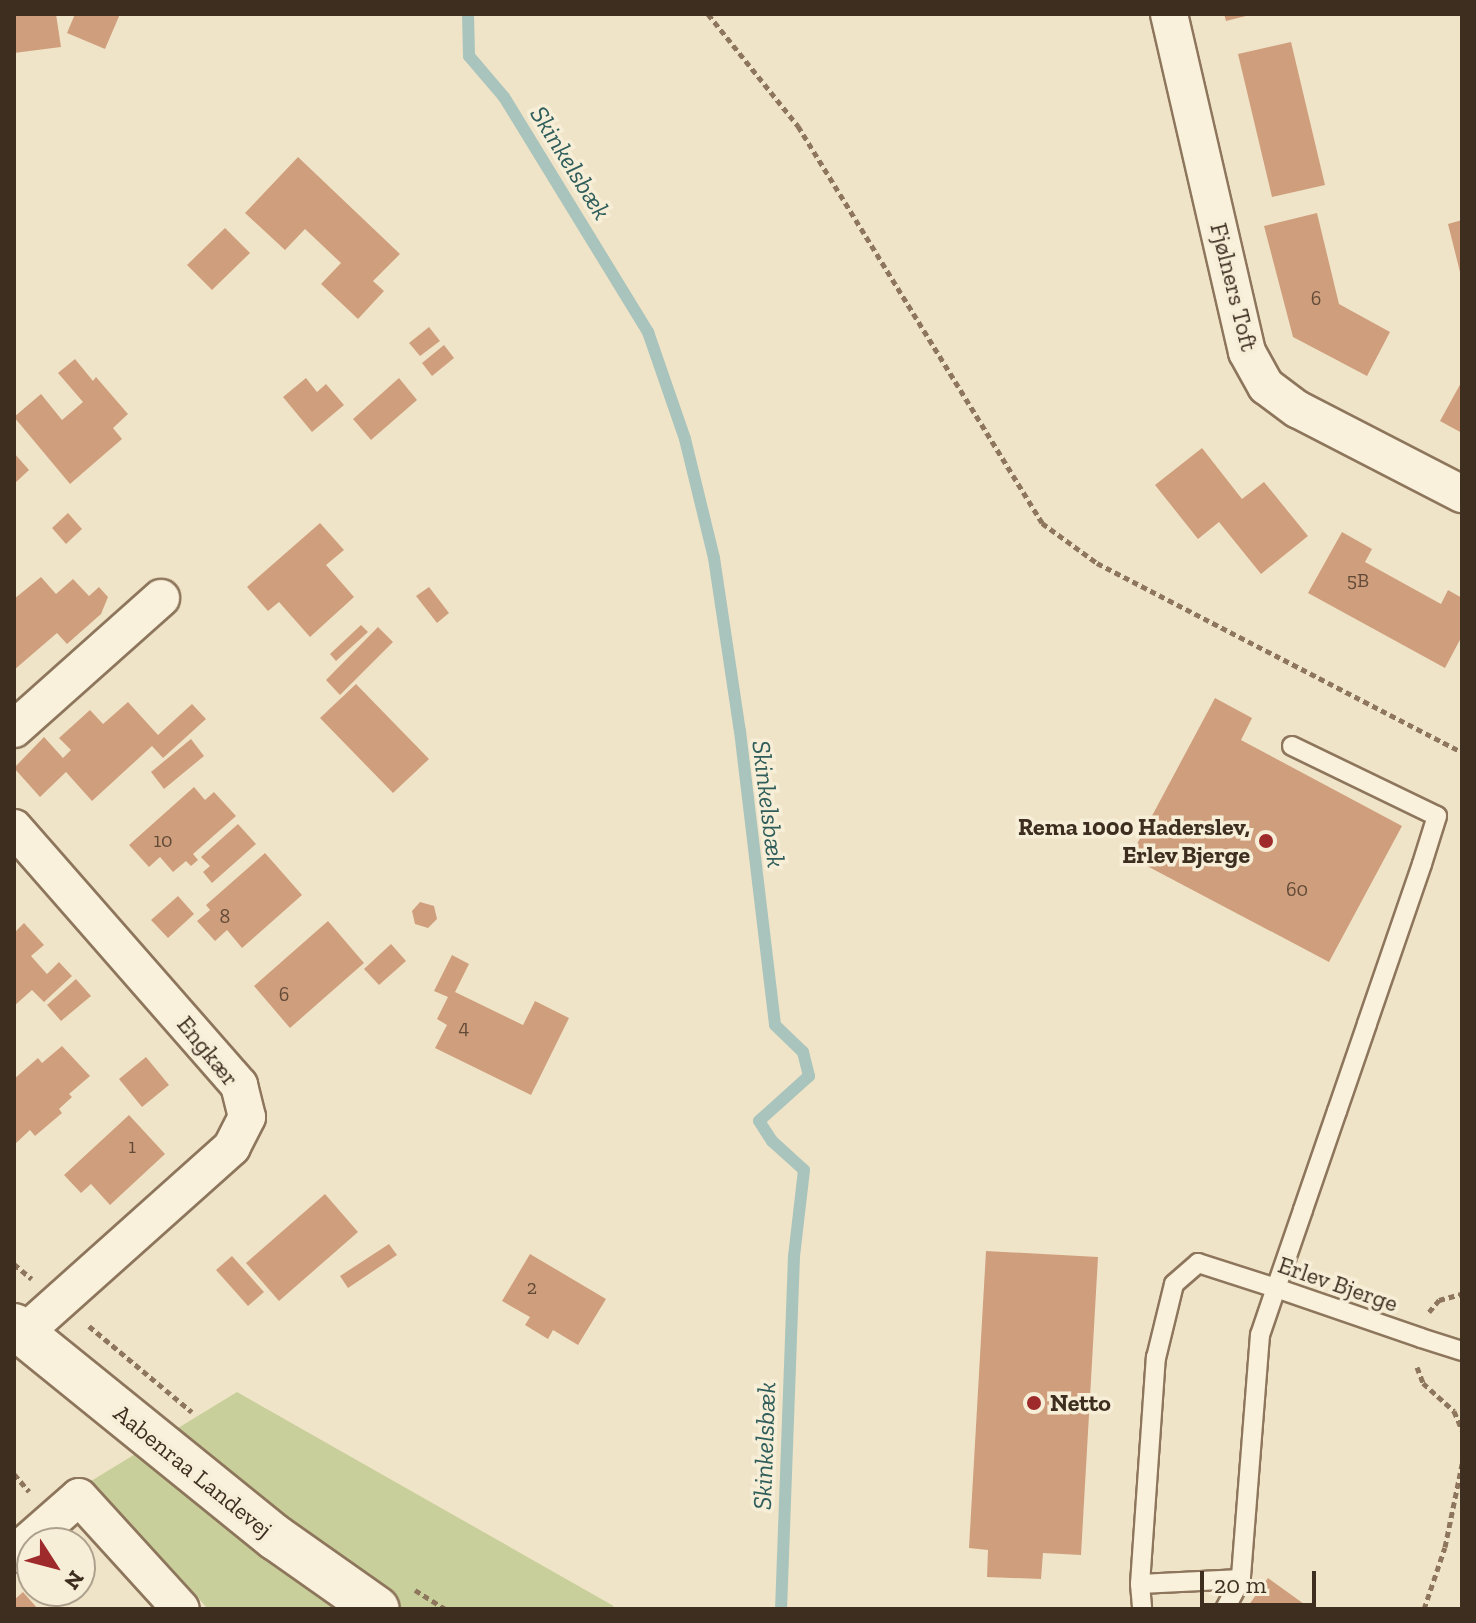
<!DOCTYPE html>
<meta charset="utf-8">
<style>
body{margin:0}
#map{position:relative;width:1476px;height:1623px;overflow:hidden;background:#f0e4c8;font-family:"Zilla Slab",serif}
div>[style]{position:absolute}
.green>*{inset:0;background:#c9cf9b}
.stream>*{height:12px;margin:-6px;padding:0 6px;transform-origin:6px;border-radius:6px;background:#a9c4bc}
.building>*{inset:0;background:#cf9f7d}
.path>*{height:5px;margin-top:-2.5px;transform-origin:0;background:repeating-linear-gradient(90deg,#8d765c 0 6px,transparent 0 10px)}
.roads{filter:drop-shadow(2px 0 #8d765c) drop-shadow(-2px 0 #8d765c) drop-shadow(0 2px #8d765c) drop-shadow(0 -2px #8d765c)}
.lane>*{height:18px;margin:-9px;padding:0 9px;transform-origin:9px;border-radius:9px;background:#faf1dc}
.street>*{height:36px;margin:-18px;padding:0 18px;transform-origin:18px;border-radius:18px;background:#faf1dc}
.secondary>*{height:44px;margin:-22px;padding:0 22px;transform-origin:22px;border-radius:22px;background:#faf1dc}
.dots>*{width:22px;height:22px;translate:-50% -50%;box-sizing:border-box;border:4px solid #f7eed8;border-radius:50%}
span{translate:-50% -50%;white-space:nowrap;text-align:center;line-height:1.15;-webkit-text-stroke:7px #f7eed8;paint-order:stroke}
.number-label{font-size:20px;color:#624a37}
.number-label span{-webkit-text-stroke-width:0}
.street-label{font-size:24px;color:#3d2e20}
.poi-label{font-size:24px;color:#3d2e20;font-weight:700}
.right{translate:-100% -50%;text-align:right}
.left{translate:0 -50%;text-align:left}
.water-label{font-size:26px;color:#2f5d5a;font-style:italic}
.frame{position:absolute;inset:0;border:16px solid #3d2e20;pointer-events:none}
.north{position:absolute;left:16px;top:1527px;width:80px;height:80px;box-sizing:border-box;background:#f7eed8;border:2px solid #ada18e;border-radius:50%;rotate:126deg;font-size:22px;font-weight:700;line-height:32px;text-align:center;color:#3d2e20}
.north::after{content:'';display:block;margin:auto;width:28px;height:36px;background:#9e2a2b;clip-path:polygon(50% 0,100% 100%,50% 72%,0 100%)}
.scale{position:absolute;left:1200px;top:1571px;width:116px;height:36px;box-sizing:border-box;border:4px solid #3d2e20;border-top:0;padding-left:10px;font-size:24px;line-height:28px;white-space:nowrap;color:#3d2e20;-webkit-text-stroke:6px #f7eed8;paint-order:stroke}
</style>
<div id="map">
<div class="green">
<div style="clip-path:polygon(237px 1392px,612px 1605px,616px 1609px,208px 1609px,91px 1481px)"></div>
</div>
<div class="stream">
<div style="left:468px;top:14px;width:42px;rotate:88.6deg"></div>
<div style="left:469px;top:56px;width:54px;rotate:49.5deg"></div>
<div style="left:504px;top:97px;width:276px;rotate:58.5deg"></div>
<div style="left:648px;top:332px;width:113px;rotate:70.9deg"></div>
<div style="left:685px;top:439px;width:122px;rotate:76.3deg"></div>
<div style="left:714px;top:558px;width:175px;rotate:81.5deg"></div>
<div style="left:740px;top:731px;width:296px;rotate:83.2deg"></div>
<div style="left:775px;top:1025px;width:39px;rotate:44deg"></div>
<div style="left:803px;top:1052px;width:25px;rotate:76deg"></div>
<div style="left:809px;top:1076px;width:67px;rotate:138deg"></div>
<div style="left:759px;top:1121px;width:24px;rotate:57deg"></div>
<div style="left:772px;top:1141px;width:43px;rotate:42.2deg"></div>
<div style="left:804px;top:1170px;width:87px;rotate:96.6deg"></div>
<div style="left:794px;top:1256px;width:353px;rotate:92.1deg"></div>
</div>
<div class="building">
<div style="clip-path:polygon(14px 14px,56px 14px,61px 47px,14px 53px)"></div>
<div style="clip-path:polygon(75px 14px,120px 14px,105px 49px,67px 33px)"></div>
<div style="clip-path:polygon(1224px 14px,1250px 14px,1250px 15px,1226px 21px)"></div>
<div style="clip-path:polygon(1291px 42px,1325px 185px,1272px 197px,1238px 54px)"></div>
<div style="clip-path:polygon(298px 157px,400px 254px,373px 281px,384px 291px,358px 319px,321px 284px,341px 263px,305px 229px,285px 250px,245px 213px)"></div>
<div style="clip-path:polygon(1317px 213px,1339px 304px,1390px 332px,1367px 376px,1293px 337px,1264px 226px)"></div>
<div style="clip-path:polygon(1462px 220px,1462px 276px,1461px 276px,1448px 224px)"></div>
<div style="clip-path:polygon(225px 228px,250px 253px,212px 290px,187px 265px)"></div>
<div style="clip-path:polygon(429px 327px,440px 341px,420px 356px,409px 343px)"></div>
<div style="clip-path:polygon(444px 345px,454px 358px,432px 376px,422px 363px)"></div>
<div style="clip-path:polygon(75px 359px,93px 381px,96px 377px,128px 414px,113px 428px,122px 439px,70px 484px,14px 417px,41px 394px,62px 420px,83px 402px,58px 373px)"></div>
<div style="clip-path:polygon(306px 378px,317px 392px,326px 384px,344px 405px,312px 432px,283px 397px)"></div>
<div style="clip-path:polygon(399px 378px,417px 400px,371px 440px,353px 419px)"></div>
<div style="clip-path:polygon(1462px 381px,1462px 433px,1440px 421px)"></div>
<div style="clip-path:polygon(1202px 448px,1242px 499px,1264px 482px,1308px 536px,1261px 574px,1219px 522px,1198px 539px,1155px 485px)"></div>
<div style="clip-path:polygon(14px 453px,29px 470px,14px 484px)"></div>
<div style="clip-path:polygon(68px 513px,82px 529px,66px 544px,52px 528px)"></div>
<div style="clip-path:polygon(320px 523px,344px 550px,326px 565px,354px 597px,310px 637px,279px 602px,268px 611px,247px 587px)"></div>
<div style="clip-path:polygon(1342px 532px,1372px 549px,1365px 562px,1441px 604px,1448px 590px,1462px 598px,1462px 636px,1445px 668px,1308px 593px)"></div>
<div style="clip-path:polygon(41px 577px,56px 594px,73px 579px,89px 596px,99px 587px,108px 597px,101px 614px,67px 644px,57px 633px,14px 670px,14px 599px)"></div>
<div style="clip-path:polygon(429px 587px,449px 613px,437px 623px,416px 596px)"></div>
<div style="clip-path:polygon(361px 625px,368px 632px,336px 661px,330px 654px)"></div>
<div style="clip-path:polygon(378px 627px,393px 642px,340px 695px,326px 680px)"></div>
<div style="clip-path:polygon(356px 684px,429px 759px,393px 793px,320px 718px)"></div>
<div style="clip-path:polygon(1215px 698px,1252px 718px,1241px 740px,1402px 826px,1329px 962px,1130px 857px)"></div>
<div style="clip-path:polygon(128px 702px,158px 735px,192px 704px,206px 719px,163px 758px,152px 746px,92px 801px,66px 772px,40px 797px,14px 768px,44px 737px,63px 758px,71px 750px,59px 738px,90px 710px,103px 724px)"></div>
<div style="clip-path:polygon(191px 739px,204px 756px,164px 789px,151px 772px)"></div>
<div style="clip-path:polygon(194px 787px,205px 800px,214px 792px,236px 816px,193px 854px,198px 860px,191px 866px,186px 861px,173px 872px,160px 857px,149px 867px,129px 845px)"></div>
<div style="clip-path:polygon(238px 824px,256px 844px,212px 883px,203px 872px,210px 866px,201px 857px)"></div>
<div style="clip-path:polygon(265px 853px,302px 895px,242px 948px,227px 930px,215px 941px,197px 921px,210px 910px,206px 905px)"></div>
<div style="clip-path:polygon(178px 896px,194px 914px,168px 938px,151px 920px)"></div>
<div style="clip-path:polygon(420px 902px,434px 906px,437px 919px,428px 928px,415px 924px,412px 911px)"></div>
<div style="clip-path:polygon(328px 921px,364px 963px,290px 1028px,254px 986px)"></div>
<div style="clip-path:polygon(24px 923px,44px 945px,31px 956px,47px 974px,59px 962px,72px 976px,44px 1002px,32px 990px,14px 1006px,14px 933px)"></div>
<div style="clip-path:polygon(391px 944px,406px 961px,379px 985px,364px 969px)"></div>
<div style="clip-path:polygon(452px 955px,469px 964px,455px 992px,523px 1025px,535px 1001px,569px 1018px,531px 1095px,435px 1048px,447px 1025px,437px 1019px,448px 997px,434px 991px)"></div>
<div style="clip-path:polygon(76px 979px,91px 996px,61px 1021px,47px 1005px)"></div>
<div style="clip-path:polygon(62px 1046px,90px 1076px,69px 1094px,72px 1097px,59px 1109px,62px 1113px,35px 1136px,30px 1130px,14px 1145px,14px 1079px,38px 1058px,42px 1063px)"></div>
<div style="clip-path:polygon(146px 1057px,169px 1085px,142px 1107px,119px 1079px)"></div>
<div style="clip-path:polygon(129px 1115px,165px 1154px,110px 1205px,91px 1184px,81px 1193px,64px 1175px)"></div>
<div style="clip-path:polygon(325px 1194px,358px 1232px,279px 1301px,246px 1263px)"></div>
<div style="clip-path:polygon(389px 1244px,397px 1255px,348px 1288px,340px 1276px)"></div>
<div style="clip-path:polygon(986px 1251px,1098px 1257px,1081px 1555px,1043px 1553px,1041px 1579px,987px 1577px,988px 1550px,969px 1548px)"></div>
<div style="clip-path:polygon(530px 1254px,606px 1299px,578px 1345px,553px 1330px,548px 1339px,525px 1325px,530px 1317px,502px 1301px)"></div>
<div style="clip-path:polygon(232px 1256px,264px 1292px,248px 1306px,216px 1270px)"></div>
<div style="clip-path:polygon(1268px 1578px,1311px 1609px,1246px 1609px)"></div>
<div style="clip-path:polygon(23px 1592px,38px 1609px,14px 1609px,14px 1600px)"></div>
</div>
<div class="path">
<div style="left:708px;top:14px;width:144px;rotate:51.2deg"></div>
<div style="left:798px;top:126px;width:466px;rotate:58.4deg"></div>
<div style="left:1042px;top:523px;width:68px;rotate:36deg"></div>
<div style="left:1097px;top:563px;width:411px;rotate:27.4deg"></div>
<div style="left:14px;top:1264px;width:23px;rotate:40deg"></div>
<div style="left:1429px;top:1312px;width:16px;rotate:-50deg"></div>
<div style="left:1439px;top:1300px;width:24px;rotate:-15deg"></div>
<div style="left:89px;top:1326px;width:134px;rotate:39.9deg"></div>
<div style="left:1417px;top:1367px;width:17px;rotate:69deg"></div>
<div style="left:1423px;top:1383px;width:42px;rotate:42.1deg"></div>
<div style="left:1454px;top:1411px;width:21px;rotate:67deg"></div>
<div style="left:14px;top:1474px;width:23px;rotate:49deg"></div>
<div style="left:415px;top:1590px;width:36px;rotate:32deg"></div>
<div style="left:1424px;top:1609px;width:65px;rotate:-71.3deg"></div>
<div style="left:1445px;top:1547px;width:85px;rotate:-78.4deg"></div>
</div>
<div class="roads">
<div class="lane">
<div style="left:1292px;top:746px;width:161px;rotate:25.8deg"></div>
<div style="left:1437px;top:816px;width:50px;rotate:107.4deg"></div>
<div style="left:1422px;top:864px;width:169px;rotate:109deg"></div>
<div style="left:1367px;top:1024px;width:92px;rotate:109deg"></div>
<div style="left:1337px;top:1111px;width:105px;rotate:109deg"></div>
<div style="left:1303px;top:1210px;width:83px;rotate:109.1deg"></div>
<div style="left:1276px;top:1288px;width:50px;rotate:108.8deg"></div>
<div style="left:1260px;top:1335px;width:245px;rotate:94.5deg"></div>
<div style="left:1241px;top:1579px;width:101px;rotate:177.2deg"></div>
<div style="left:1140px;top:1584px;width:227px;rotate:-86deg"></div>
<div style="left:1156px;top:1358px;width:76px;rotate:-76.3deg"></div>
<div style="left:1174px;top:1284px;width:32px;rotate:-41deg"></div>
<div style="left:1198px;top:1263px;width:82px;rotate:17.8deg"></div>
<div style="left:1276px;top:1288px;width:153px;rotate:19deg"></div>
<div style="left:1421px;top:1338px;width:43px;rotate:17.6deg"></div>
<div style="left:1140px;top:1584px;width:25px;rotate:85deg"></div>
<div style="left:1225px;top:1609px;width:34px;rotate:-62deg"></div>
</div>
<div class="street">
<div style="left:1169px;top:14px;width:347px;rotate:77deg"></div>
<div style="left:1247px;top:352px;width:39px;rotate:61deg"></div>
<div style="left:1266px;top:386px;width:39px;rotate:37deg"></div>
<div style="left:1297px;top:409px;width:186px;rotate:27.3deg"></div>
<div style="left:14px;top:729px;width:197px;rotate:-41.7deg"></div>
<div style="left:14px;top:828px;width:342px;rotate:48.8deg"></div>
<div style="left:239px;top:1085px;width:33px;rotate:76deg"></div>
<div style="left:247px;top:1117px;width:34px;rotate:117deg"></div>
<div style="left:232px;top:1147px;width:280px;rotate:138.2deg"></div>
<div style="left:14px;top:1554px;width:86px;rotate:-41.2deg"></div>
<div style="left:79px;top:1497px;width:151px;rotate:47.7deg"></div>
</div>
<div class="secondary">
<div style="left:14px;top:1326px;width:337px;rotate:39deg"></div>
<div style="left:276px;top:1538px;width:123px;rotate:35.1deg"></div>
</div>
</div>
<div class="dots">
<div style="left:1266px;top:841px;background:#9e2a2b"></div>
<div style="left:1034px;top:1403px;background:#9e2a2b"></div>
</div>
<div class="number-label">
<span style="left:1316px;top:298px">6</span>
<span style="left:1358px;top:580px">5B</span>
<span style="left:163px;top:840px">10</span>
<span style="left:1297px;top:889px">60</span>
<span style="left:225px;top:916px">8</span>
<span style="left:284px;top:994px">6</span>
<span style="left:464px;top:1027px">4</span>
<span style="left:132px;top:1146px">1</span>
<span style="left:532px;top:1287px">2</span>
</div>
<div class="street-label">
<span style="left:1234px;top:287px;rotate:76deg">Fjølners Toft</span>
<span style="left:208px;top:1051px;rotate:51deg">Engkær</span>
<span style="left:1338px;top:1284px;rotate:19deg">Erlev Bjerge</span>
<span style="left:193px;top:1471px;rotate:39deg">Aabenraa Landevej</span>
</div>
<div class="poi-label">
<span class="right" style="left:1250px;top:841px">Rema 1000 Haderslev,<br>Erlev Bjerge</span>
<span class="left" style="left:1050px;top:1403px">Netto</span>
</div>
<div class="water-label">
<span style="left:570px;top:163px;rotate:58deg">Skinkelsbæk</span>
<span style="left:768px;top:804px;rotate:83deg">Skinkelsbæk</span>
<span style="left:765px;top:1446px;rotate:-88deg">Skinkelsbæk</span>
</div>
<div class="frame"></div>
<div class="north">N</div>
<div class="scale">20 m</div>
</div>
